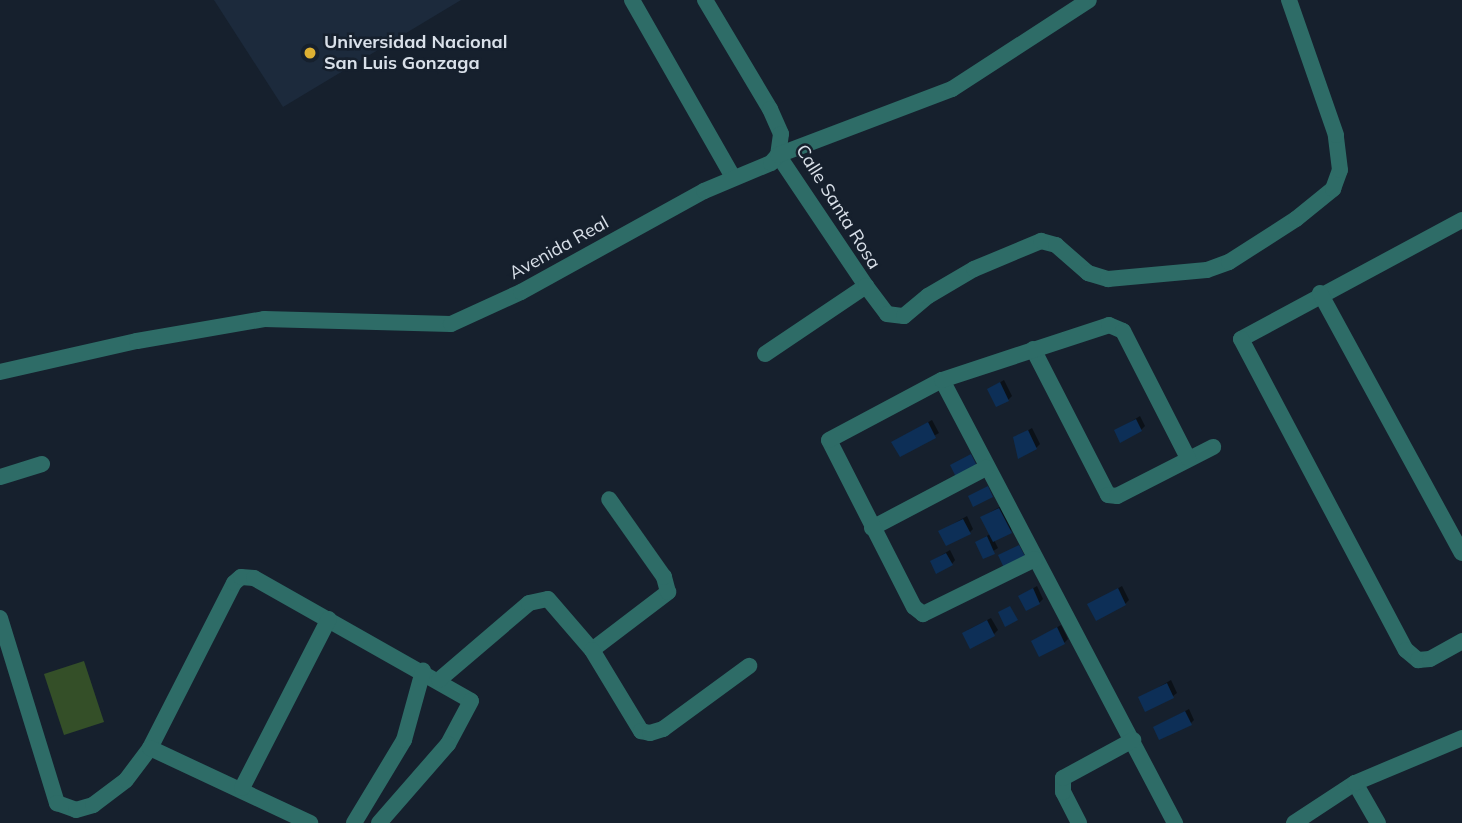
<!DOCTYPE html>
<style>
body{margin:0}
#map{position:relative;width:1462px;height:823px;overflow:hidden;background:#16202d;font-family:Mulish,sans-serif}
div>[style]{position:absolute}
.built>*{inset:0;background:#1c2a3c}
.green>*{inset:0;background:#344f28}
.shadow>*{inset:0;background:#0007}
.building>*{inset:0;background:#0d2f57}
.street>*{height:16px;margin:-8px;padding:0 8px;transform-origin:8px;border-radius:8px;background:#2e6c67}
.dots>*{width:19px;height:19px;translate:-50% -50%;box-sizing:border-box;border:4px solid #16202d;border-radius:50%}
span{translate:-50% -50%;white-space:nowrap;text-align:center;line-height:1.15;-webkit-text-stroke:5px #16202d;paint-order:stroke}
.poi-label{font-size:18px;color:#d9e0e9;font-weight:700}
.left{translate:0 -50%;text-align:left}
.street-label{font-size:18px;color:#d9e0e9}
</style>
<div id="map">
<div class="built">
<div style="clip-path:polygon(214px 0,461px 0,283px 107px)"></div>
</div>
<div class="green">
<div style="clip-path:polygon(84px 661px,104px 722px,64px 735px,44px 674px)"></div>
</div>
<div class="shadow">
<div style="clip-path:polygon(1004px 380px,1012px 396px,1008px 400px,989px 389px)"></div>
<div style="clip-path:polygon(1140px 416px,1145px 426px,1141px 430px,1116px 431px)"></div>
<div style="clip-path:polygon(932px 420px,939px 433px,900px 455px,893px 442px)"></div>
<div style="clip-path:polygon(1032px 428px,1040px 444px,1036px 448px,1015px 438px)"></div>
<div style="clip-path:polygon(1003px 505px,1014px 528px,994px 540px,998px 548px,984px 557px,977px 542px,990px 534px,982px 517px)"></div>
<div style="clip-path:polygon(967px 516px,973px 529px,970px 532px,941px 531px)"></div>
<div style="clip-path:polygon(950px 550px,955px 560px,952px 564px,932px 561px)"></div>
<div style="clip-path:polygon(1037px 586px,1043px 599px,1039px 603px,1020px 596px)"></div>
<div style="clip-path:polygon(1122px 586px,1129px 600px,1125px 604px,1090px 604px)"></div>
<div style="clip-path:polygon(991px 618px,998px 630px,994px 634px,968px 630px)"></div>
<div style="clip-path:polygon(1061px 625px,1068px 639px,1064px 643px,1033px 641px)"></div>
<div style="clip-path:polygon(1171px 680px,1177px 693px,1173px 696px,1140px 698px)"></div>
<div style="clip-path:polygon(1189px 709px,1194px 720px,1191px 723px,1155px 727px)"></div>
</div>
<div class="building">
<div style="clip-path:polygon(1000px 382px,1009px 401px,996px 407px,987px 389px)"></div>
<div style="clip-path:polygon(1136px 419px,1142px 431px,1120px 443px,1114px 430px)"></div>
<div style="clip-path:polygon(928px 422px,936px 438px,900px 457px,891px 442px)"></div>
<div style="clip-path:polygon(1028px 430px,1037px 449px,1018px 459px,1013px 437px)"></div>
<div style="clip-path:polygon(971px 454px,977px 466px,956px 477px,950px 465px)"></div>
<div style="clip-path:polygon(988px 486px,993px 497px,973px 507px,968px 496px)"></div>
<div style="clip-path:polygon(999px 508px,1012px 533px,993px 542px,980px 517px)"></div>
<div style="clip-path:polygon(963px 519px,971px 534px,946px 546px,938px 531px)"></div>
<div style="clip-path:polygon(987px 536px,995px 554px,983px 559px,975px 542px)"></div>
<div style="clip-path:polygon(1019px 545px,1026px 558px,1004px 568px,998px 555px)"></div>
<div style="clip-path:polygon(946px 553px,953px 565px,936px 574px,930px 561px)"></div>
<div style="clip-path:polygon(1033px 588px,1040px 604px,1026px 611px,1018px 596px)"></div>
<div style="clip-path:polygon(1118px 588px,1126px 605px,1096px 621px,1087px 604px)"></div>
<div style="clip-path:polygon(1010px 606px,1018px 620px,1005px 627px,998px 612px)"></div>
<div style="clip-path:polygon(987px 620px,995px 636px,970px 649px,962px 633px)"></div>
<div style="clip-path:polygon(1057px 627px,1065px 644px,1039px 657px,1031px 641px)"></div>
<div style="clip-path:polygon(1167px 683px,1174px 698px,1145px 712px,1138px 697px)"></div>
<div style="clip-path:polygon(1185px 711px,1192px 725px,1159px 740px,1153px 727px)"></div>
</div>
<div class="street">
<div style="left:632px;top:0;width:204px;rotate:60.3deg"></div>
<div style="left:705px;top:0;width:127px;rotate:59.2deg"></div>
<div style="left:770px;top:109px;width:27px;rotate:66deg"></div>
<div style="left:781px;top:134px;width:21px;rotate:98deg"></div>
<div style="left:778px;top:155px;width:158px;rotate:56.1deg"></div>
<div style="left:1462px;top:220px;width:251px;rotate:151.7deg"></div>
<div style="left:1241px;top:339px;width:352px;rotate:62.1deg"></div>
<div style="left:1406px;top:650px;width:16px;rotate:40deg"></div>
<div style="left:1418px;top:660px;width:12px;rotate:-5deg"></div>
<div style="left:1430px;top:659px;width:37px;rotate:-29deg"></div>
<div style="left:1320px;top:293px;width:296px;rotate:61.4deg"></div>
<div style="left:1033px;top:349px;width:164px;rotate:62.8deg"></div>
<div style="left:1108px;top:495px;width:9px;rotate:6deg"></div>
<div style="left:1117px;top:496px;width:108px;rotate:-27deg"></div>
<div style="left:765px;top:354px;width:122px;rotate:-34deg"></div>
<div style="left:866px;top:286px;width:35px;rotate:53deg"></div>
<div style="left:887px;top:314px;width:17px;rotate:7deg"></div>
<div style="left:904px;top:316px;width:31px;rotate:-40deg"></div>
<div style="left:928px;top:296px;width:53px;rotate:-30.4deg"></div>
<div style="left:974px;top:269px;width:73px;rotate:-22.7deg"></div>
<div style="left:1041px;top:241px;width:16px;rotate:15deg"></div>
<div style="left:1056px;top:245px;width:43px;rotate:41.2deg"></div>
<div style="left:1088px;top:273px;width:21px;rotate:17deg"></div>
<div style="left:1108px;top:279px;width:99px;rotate:-5.2deg"></div>
<div style="left:1207px;top:270px;width:23px;rotate:-20deg"></div>
<div style="left:1229px;top:262px;width:80px;rotate:-32.7deg"></div>
<div style="left:1296px;top:219px;width:48px;rotate:-39deg"></div>
<div style="left:1333px;top:189px;width:20px;rotate:-70deg"></div>
<div style="left:1340px;top:170px;width:35px;rotate:-97deg"></div>
<div style="left:1336px;top:135px;width:143px;rotate:-109.2deg"></div>
<div style="left:0;top:372px;width:140px;rotate:-12.8deg"></div>
<div style="left:137px;top:341px;width:129px;rotate:-9.8deg"></div>
<div style="left:264px;top:319px;width:187px;rotate:1.5deg"></div>
<div style="left:451px;top:324px;width:77px;rotate:-24.6deg"></div>
<div style="left:521px;top:292px;width:209px;rotate:-28.9deg"></div>
<div style="left:704px;top:191px;width:73px;rotate:-22.7deg"></div>
<div style="left:771px;top:163px;width:11px;rotate:-49deg"></div>
<div style="left:778px;top:155px;width:186px;rotate:-20.8deg"></div>
<div style="left:952px;top:89px;width:163px;rotate:-33deg"></div>
<div style="left:942px;top:380px;width:501px;rotate:62.26deg"></div>
<div style="left:0;top:477px;width:44px;rotate:-17.2deg"></div>
<div style="left:872px;top:528px;width:129px;rotate:-27.8deg"></div>
<div style="left:1035px;top:559px;width:125px;rotate:153.8deg"></div>
<div style="left:923px;top:614px;width:11px;rotate:-142deg"></div>
<div style="left:914px;top:607px;width:187px;rotate:-117deg"></div>
<div style="left:829px;top:440px;width:128px;rotate:-28deg"></div>
<div style="left:942px;top:380px;width:176px;rotate:-18.2deg"></div>
<div style="left:1109px;top:325px;width:15px;rotate:23deg"></div>
<div style="left:1123px;top:331px;width:143px;rotate:62.9deg"></div>
<div style="left:0;top:618px;width:194px;rotate:72.9deg"></div>
<div style="left:57px;top:803px;width:20px;rotate:20deg"></div>
<div style="left:76px;top:810px;width:18px;rotate:-16deg"></div>
<div style="left:93px;top:805px;width:41px;rotate:-37.1deg"></div>
<div style="left:126px;top:780px;width:40px;rotate:-53deg"></div>
<div style="left:150px;top:748px;width:185px;rotate:-63deg"></div>
<div style="left:234px;top:583px;width:9px;rotate:-41deg"></div>
<div style="left:241px;top:577px;width:13px;rotate:4deg"></div>
<div style="left:254px;top:578px;width:249px;rotate:29.5deg"></div>
<div style="left:471px;top:701px;width:49px;rotate:118.1deg"></div>
<div style="left:448px;top:744px;width:105px;rotate:131.1deg"></div>
<div style="left:592px;top:650px;width:96px;rotate:-37.3deg"></div>
<div style="left:668px;top:592px;width:16px;rotate:-105deg"></div>
<div style="left:664px;top:577px;width:95px;rotate:-125.2deg"></div>
<div style="left:439px;top:680px;width:118px;rotate:-40.5deg"></div>
<div style="left:529px;top:603px;width:19px;rotate:-12deg"></div>
<div style="left:548px;top:599px;width:67px;rotate:49.2deg"></div>
<div style="left:592px;top:650px;width:95px;rotate:58.8deg"></div>
<div style="left:641px;top:731px;width:9px;rotate:13deg"></div>
<div style="left:650px;top:733px;width:14px;rotate:-17deg"></div>
<div style="left:663px;top:729px;width:107px;rotate:-36.2deg"></div>
<div style="left:150px;top:748px;width:177px;rotate:25.1deg"></div>
<div style="left:1355px;top:783px;width:46px;rotate:60.1deg"></div>
<div style="left:242px;top:788px;width:190px;rotate:-62.8deg"></div>
<div style="left:354px;top:823px;width:97px;rotate:-58.9deg"></div>
<div style="left:404px;top:740px;width:72px;rotate:-74.6deg"></div>
<div style="left:1079px;top:823px;width:35px;rotate:-117deg"></div>
<div style="left:1063px;top:792px;width:14px;rotate:-90deg"></div>
<div style="left:1063px;top:778px;width:80px;rotate:-28.5deg"></div>
<div style="left:1294px;top:823px;width:73px;rotate:-33.3deg"></div>
<div style="left:1355px;top:783px;width:116px;rotate:-22.8deg"></div>
</div>
<div class="dots">
<div style="left:310px;top:53px;background:#deb133"></div>
</div>
<div class="poi-label">
<span class="left" style="left:324px;top:53px">Universidad Nacional<br>San Luis Gonzaga</span>
</div>
<div class="street-label">
<span style="left:838px;top:207px;rotate:58deg">Calle Santa Rosa</span>
<span style="left:559px;top:248px;rotate:-29deg">Avenida Real</span>
</div>
</div>
